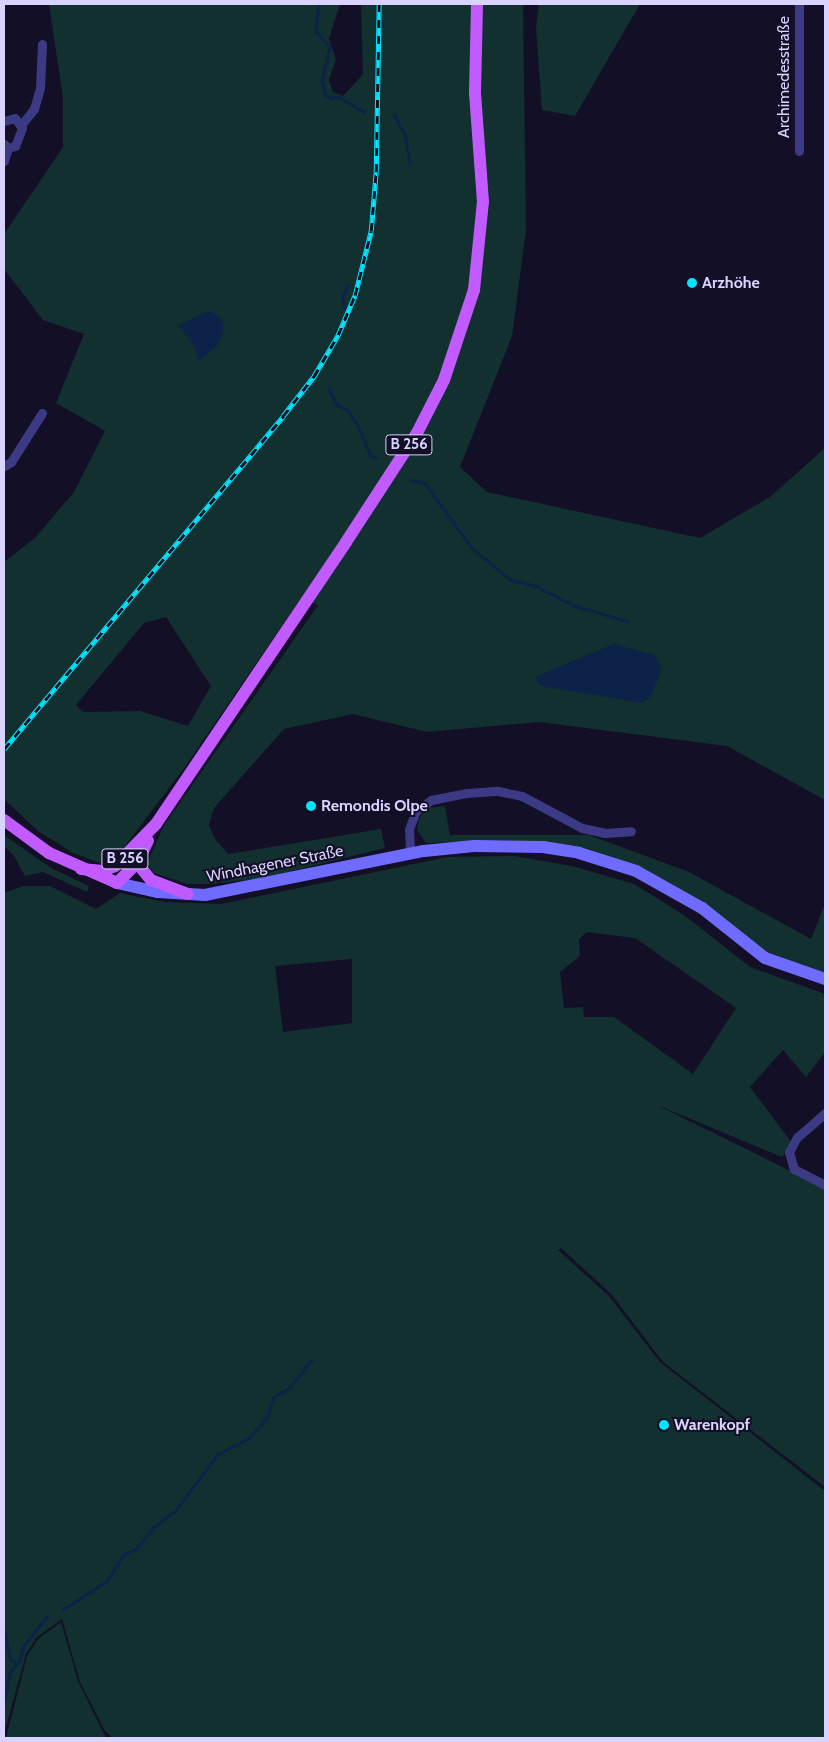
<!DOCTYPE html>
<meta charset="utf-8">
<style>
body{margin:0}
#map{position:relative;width:829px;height:1742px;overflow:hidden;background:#130f26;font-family:Cabin,sans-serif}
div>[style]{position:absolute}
.green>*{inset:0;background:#12302f}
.water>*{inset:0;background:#0c2248}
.stream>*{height:2.5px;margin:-1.25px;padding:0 1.25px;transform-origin:1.25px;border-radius:1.25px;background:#0c2248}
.street>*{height:9px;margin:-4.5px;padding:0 4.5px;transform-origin:4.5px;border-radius:4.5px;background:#3d3a85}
.secondary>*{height:12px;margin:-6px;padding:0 6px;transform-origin:6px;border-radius:6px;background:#6f6bff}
.primary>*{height:12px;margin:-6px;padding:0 6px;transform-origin:6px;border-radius:6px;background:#c25bff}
.rail>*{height:4.5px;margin-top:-2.25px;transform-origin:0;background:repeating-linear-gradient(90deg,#130f26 0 8px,#00e5ff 0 16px);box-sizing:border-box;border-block:1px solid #00e5ff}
.dots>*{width:14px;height:14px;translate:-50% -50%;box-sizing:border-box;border:2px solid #130f26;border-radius:50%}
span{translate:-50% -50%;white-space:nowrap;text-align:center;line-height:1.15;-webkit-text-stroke:4px #130f26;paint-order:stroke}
.shield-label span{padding:1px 4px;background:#130f26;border:1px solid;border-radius:4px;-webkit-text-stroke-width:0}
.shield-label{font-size:15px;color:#d9d4ff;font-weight:700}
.street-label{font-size:16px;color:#d9d4ff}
.poi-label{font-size:16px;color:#d9d4ff;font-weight:700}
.left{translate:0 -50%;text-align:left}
.frame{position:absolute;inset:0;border:5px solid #d9d4ff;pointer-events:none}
</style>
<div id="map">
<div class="green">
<div style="clip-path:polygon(evenodd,49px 4px,340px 4px,329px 39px,336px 59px,329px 80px,333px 92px,343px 96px,363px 74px,361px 4px,523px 4px,526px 230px,512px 336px,460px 467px,487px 492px,700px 538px,770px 497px,825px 448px,825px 800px,727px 746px,539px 722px,427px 732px,353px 714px,284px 729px,214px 808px,209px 825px,215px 839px,228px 854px,381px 829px,385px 848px,263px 878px,212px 884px,187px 884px,154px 873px,147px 864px,163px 827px,318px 605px,301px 598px,185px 767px,113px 862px,105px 865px,73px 853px,38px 831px,4px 799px,4px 562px,36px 537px,74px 492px,105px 431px,56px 403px,84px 334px,43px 320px,4px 269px,4px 234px,63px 147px,63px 98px,49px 4px,166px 617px,211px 686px,188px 726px,140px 711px,83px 712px,76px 705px,144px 623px,166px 617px)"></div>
<div style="clip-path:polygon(539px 4px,640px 4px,575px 116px,542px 110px,536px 27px)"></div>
<div style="clip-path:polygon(445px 806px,450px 835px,589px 835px,689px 872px,811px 939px,825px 904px,825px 974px,765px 951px,636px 866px,537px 842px,503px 840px,426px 843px,417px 830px,419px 819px,427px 808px)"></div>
<div style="clip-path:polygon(4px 835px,51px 868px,89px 886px,87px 892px,43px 872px,25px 876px,14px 856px,4px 846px)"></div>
<div style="clip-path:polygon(evenodd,514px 856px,572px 866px,634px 884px,684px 915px,750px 967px,825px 994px,825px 1052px,806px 1077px,783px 1050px,750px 1087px,792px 1143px,782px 1157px,657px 1105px,825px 1188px,825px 1487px,663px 1362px,612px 1295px,561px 1248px,558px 1250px,609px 1296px,660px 1362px,825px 1491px,825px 1738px,113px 1738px,105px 1731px,80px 1682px,62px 1619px,37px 1637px,26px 1654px,4px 1734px,4px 893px,23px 886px,50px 886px,96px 909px,120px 893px,164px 902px,221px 904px,447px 857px,514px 856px,587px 932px,635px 938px,736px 1008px,693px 1074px,614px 1017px,584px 1017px,583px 1007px,564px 1008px,560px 972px,580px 956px,579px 939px,587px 932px,514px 856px,352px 959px,352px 1023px,283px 1032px,275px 966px,352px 959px)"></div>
<div style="clip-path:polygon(61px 1622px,78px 1681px,106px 1738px,6px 1738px,27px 1656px,38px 1639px)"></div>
</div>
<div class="water">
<div style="clip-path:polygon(209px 311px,218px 315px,223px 323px,223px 332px,218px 345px,199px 361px,194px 346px,178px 325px)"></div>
<div style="clip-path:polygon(614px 644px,654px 655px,660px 664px,661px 671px,651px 696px,643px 703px,540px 686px,536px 676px)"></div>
</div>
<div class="stream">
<div style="left:319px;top:4px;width:27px;rotate:96deg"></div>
<div style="left:316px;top:31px;width:21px;rotate:49deg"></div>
<div style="left:330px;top:47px;width:35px;rotate:103deg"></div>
<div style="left:322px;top:81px;width:15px;rotate:74deg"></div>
<div style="left:326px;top:95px;width:6px;rotate:31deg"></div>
<div style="left:331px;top:98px;width:8px;rotate:-7deg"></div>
<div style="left:339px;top:97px;width:30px;rotate:30deg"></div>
<div style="left:394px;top:114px;width:24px;rotate:62deg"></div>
<div style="left:405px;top:135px;width:28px;rotate:80deg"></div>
<div style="left:344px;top:308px;width:12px;rotate:-99deg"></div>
<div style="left:342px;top:296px;width:12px;rotate:-59deg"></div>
<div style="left:329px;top:388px;width:19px;rotate:65deg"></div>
<div style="left:337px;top:405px;width:12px;rotate:24deg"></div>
<div style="left:348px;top:410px;width:20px;rotate:57deg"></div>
<div style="left:359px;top:427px;width:29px;rotate:68deg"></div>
<div style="left:370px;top:454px;width:8px;rotate:30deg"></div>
<div style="left:412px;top:480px;width:13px;rotate:13deg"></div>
<div style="left:425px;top:483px;width:80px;rotate:54.1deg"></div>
<div style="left:472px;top:548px;width:50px;rotate:39.4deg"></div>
<div style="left:511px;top:580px;width:26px;rotate:13deg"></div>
<div style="left:536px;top:586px;width:44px;rotate:27.1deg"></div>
<div style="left:575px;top:606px;width:55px;rotate:15.8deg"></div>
<div style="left:62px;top:1610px;width:54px;rotate:-32.8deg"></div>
<div style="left:107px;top:1581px;width:31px;rotate:-58deg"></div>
<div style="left:123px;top:1555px;width:14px;rotate:-25deg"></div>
<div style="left:136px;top:1549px;width:27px;rotate:-51deg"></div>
<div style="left:153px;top:1528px;width:29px;rotate:-38deg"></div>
<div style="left:176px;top:1510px;width:70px;rotate:-53.1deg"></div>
<div style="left:218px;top:1454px;width:34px;rotate:-27deg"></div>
<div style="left:248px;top:1439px;width:29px;rotate:-49deg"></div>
<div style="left:267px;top:1417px;width:21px;rotate:-71deg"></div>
<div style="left:274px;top:1397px;width:17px;rotate:-31deg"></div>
<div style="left:289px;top:1388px;width:36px;rotate:-51deg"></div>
<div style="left:4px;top:1630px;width:31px;rotate:77deg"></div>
<div style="left:11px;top:1660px;width:7px;rotate:27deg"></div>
<div style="left:4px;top:1701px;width:30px;rotate:-78deg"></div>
<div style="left:10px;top:1672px;width:14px;rotate:-51deg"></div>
<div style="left:19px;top:1661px;width:16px;rotate:-75deg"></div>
<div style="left:23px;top:1646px;width:38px;rotate:-51deg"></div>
</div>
<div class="street">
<div style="left:4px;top:121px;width:11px;rotate:-15deg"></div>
<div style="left:15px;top:118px;width:12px;rotate:55deg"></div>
<div style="left:22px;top:128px;width:19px;rotate:111deg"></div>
<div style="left:15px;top:146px;width:7px;rotate:164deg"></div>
<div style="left:8px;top:148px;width:6px;rotate:-135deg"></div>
<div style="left:21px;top:125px;width:21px;rotate:-51deg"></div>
<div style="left:34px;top:109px;width:22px;rotate:-74deg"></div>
<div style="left:40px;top:88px;width:44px;rotate:-87.4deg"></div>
<div style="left:799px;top:151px;width:147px;rotate:-90deg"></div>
<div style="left:4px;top:161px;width:14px;rotate:-73deg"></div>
<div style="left:4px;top:466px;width:8px;rotate:-30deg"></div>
<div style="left:11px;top:462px;width:58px;rotate:-57.7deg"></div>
<div style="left:410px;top:853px;width:24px;rotate:-92deg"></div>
<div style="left:409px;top:829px;width:19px;rotate:-69deg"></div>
<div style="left:416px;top:811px;width:19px;rotate:-36deg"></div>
<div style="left:431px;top:800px;width:37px;rotate:-11deg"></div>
<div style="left:467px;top:793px;width:31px;rotate:-4deg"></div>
<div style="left:498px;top:791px;width:25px;rotate:12deg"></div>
<div style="left:522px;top:796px;width:68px;rotate:28.1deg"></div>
<div style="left:582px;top:828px;width:24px;rotate:12deg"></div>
<div style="left:605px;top:833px;width:26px;rotate:-4deg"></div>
<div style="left:825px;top:1113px;width:37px;rotate:139deg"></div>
<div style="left:797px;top:1137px;width:17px;rotate:118deg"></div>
<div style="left:789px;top:1152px;width:18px;rotate:74deg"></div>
<div style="left:794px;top:1169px;width:35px;rotate:27deg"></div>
</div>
<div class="secondary">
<div style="left:117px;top:883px;width:42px;rotate:12.4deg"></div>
<div style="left:158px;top:892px;width:47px;rotate:3.7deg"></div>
<div style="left:205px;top:895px;width:223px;rotate:-11.4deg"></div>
<div style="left:424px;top:851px;width:50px;rotate:-5.7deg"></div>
<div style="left:474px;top:846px;width:69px;rotate:0.8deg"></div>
<div style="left:543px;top:847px;width:36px;rotate:9deg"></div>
<div style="left:579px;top:853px;width:60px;rotate:17.5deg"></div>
<div style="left:636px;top:871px;width:76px;rotate:29.3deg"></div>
<div style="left:702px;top:908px;width:80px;rotate:38.4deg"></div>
<div style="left:765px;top:958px;width:64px;rotate:19.3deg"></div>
</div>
<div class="primary">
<div style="left:4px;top:820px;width:56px;rotate:36.3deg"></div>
<div style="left:49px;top:853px;width:74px;rotate:23.8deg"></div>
<div style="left:137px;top:863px;width:22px;rotate:51deg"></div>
<div style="left:151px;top:880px;width:39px;rotate:21deg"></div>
<div style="left:81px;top:869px;width:22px;rotate:5deg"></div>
<div style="left:103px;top:871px;width:13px;rotate:-23deg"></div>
<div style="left:115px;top:866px;width:59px;rotate:-45.7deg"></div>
<div style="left:156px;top:824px;width:340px;rotate:-56deg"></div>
<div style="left:346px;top:542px;width:130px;rotate:-56.9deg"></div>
<div style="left:417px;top:433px;width:59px;rotate:-63deg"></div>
<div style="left:444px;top:380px;width:95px;rotate:-71.6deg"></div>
<div style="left:474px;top:290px;width:88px;rotate:-84.2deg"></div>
<div style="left:483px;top:202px;width:109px;rotate:-94.2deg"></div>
<div style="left:475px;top:93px;width:89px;rotate:-88.7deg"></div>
<div style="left:117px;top:883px;width:28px;rotate:-45deg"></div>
<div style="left:137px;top:863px;width:25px;rotate:-64deg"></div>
</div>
<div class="rail">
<div style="left:4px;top:749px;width:434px;rotate:-50deg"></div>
<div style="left:283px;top:416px;width:51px;rotate:-52.2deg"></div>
<div style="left:314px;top:376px;width:48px;rotate:-59.7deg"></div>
<div style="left:338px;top:335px;width:43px;rotate:-67deg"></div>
<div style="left:355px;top:295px;width:66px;rotate:-76deg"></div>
<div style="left:371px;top:231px;width:59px;rotate:-85.2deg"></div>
<div style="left:376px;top:172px;width:168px;rotate:-89deg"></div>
</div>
<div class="dots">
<div style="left:692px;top:283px;background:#00e5ff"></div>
<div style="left:311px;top:806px;background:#00e5ff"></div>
<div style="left:664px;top:1425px;background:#00e5ff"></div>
</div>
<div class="shield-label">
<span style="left:409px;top:445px">B 256</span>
<span style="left:125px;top:859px">B 256</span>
</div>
<div class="street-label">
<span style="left:784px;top:77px;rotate:-90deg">Archimedesstraße</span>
<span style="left:275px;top:864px;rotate:-11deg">Windhagener Straße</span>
</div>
<div class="poi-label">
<span class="left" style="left:702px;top:283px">Arzhöhe</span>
<span class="left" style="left:321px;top:806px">Remondis Olpe</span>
<span class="left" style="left:674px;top:1425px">Warenkopf</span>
</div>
<div class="frame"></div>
</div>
